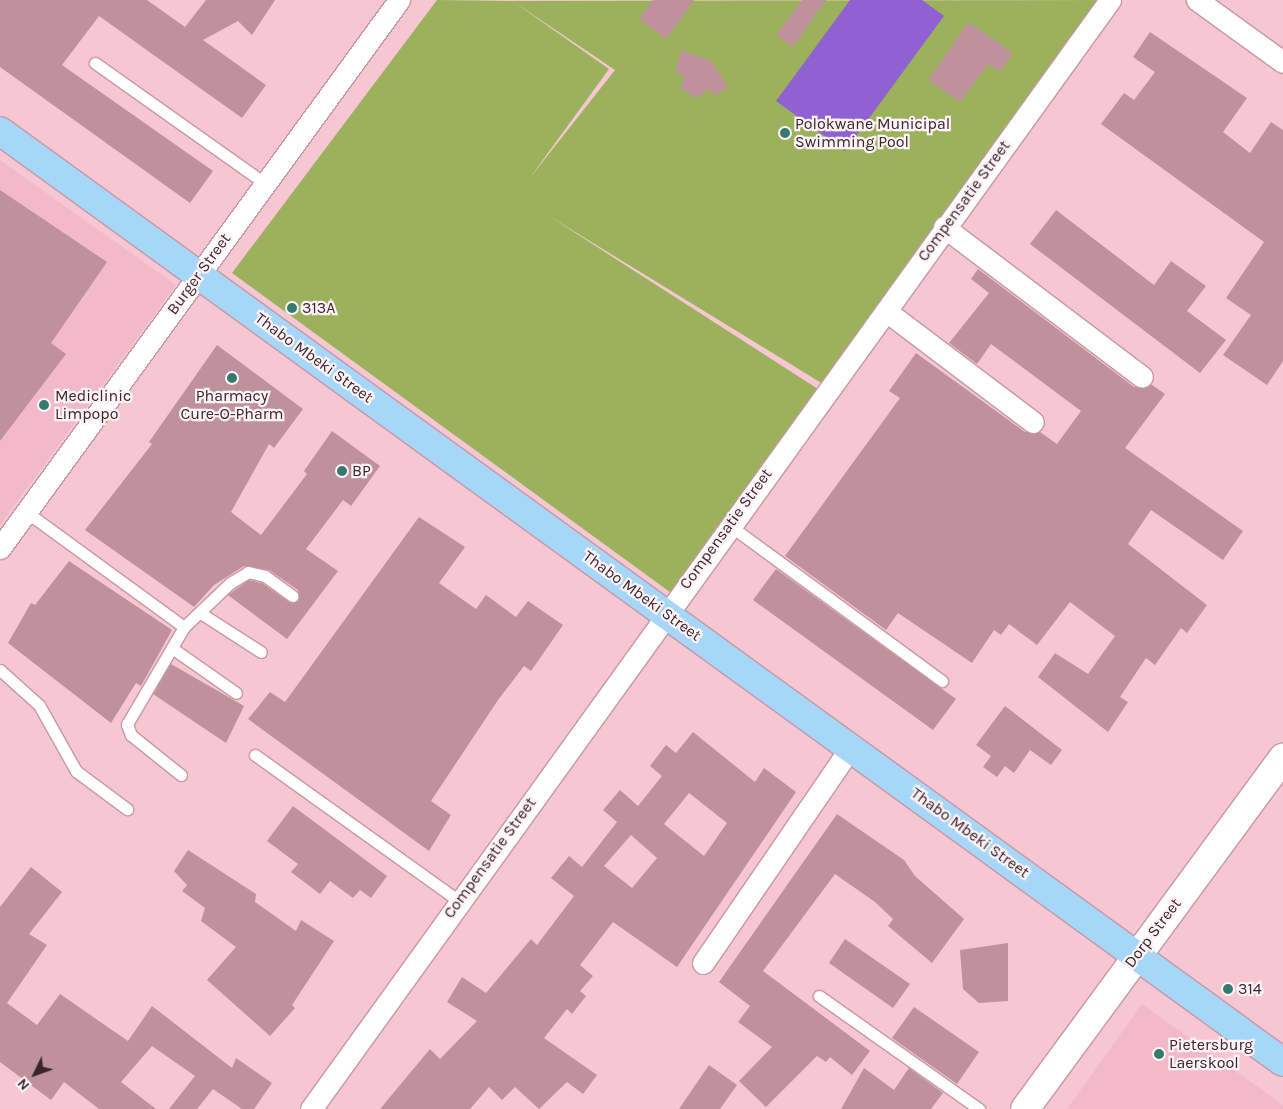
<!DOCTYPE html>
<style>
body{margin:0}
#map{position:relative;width:1283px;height:1109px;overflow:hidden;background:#f7c6d3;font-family:Karla,sans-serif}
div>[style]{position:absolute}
.built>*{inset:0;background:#f1b9c9}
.green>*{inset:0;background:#9cb15c}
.water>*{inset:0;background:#9062d1}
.building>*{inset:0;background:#be919d}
.roads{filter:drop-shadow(1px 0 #c698a5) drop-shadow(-1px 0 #c698a5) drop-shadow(0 1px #c698a5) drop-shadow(0 -1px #c698a5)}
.service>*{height:11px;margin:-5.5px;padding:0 5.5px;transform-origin:5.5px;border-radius:5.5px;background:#fff}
.minor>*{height:21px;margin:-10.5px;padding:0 10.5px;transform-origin:10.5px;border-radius:10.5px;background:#fff}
.tertiary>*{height:28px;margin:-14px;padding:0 14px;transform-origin:14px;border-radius:14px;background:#fff}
.primary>*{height:28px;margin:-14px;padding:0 14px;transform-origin:14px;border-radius:14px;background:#a7d7f8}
.dots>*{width:14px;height:14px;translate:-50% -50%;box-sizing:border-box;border:2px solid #fef3f6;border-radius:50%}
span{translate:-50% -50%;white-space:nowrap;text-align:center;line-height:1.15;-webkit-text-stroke:4.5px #fef3f6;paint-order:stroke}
.poi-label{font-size:16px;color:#38262b}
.left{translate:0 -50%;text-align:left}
.street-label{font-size:16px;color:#38262b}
.north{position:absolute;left:10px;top:1049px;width:50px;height:50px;-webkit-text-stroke:4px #fef3f6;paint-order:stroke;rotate:228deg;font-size:14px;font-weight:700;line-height:20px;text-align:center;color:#38262b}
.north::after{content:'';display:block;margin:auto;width:18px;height:22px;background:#38262b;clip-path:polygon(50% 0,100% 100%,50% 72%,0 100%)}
</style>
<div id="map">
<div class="built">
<div style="clip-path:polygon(0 160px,176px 285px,0 525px)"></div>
<div style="clip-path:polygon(1142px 1004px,1283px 1105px,1283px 1109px,1067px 1109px)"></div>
</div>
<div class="green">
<div style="clip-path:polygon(evenodd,437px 0,511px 1px,1098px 0,823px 384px,549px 216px,821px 391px,674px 595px,232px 273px,437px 0,511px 0,615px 70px,529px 179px,609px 69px,511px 0)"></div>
</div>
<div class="water">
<div style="clip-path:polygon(850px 0,922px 0,944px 16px,845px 151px,776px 101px)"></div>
</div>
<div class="building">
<div style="clip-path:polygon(0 0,147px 0,185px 27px,206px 0,275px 0,252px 35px,238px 21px,203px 40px,266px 85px,242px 118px,99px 16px,62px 65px,213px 171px,190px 203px,0 67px)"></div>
<div style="clip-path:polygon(653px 0,694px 0,666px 39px,639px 19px)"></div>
<div style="clip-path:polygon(802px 0,826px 0,793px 47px,776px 35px)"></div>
<div style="clip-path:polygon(968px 22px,1013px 53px,1000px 72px,988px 64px,960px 102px,928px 80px)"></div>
<div style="clip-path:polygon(1150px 32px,1247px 98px,1223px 132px,1250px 153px,1271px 122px,1283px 130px,1283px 361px,1267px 385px,1223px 355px,1251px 315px,1226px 298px,1264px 242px,1101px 124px,1124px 93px,1134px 100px,1155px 72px,1133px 57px)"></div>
<div style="clip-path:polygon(681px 50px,711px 61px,728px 87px,714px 96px,709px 89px,696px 98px,681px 89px,684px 75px,675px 72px)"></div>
<div style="clip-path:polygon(0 190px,107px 262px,51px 343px,66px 354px,0 441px)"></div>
<div style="clip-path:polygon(1056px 210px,1154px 285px,1171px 261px,1206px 286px,1187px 311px,1226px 340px,1200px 373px,1030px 244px)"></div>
<div style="clip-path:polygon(978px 269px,1134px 387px,1152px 385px,1165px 394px,1125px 448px,1243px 531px,1223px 560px,1151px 510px,1128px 544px,1207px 605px,1187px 633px,1181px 628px,1155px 665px,1146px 658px,1120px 697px,1128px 702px,1108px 732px,1038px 677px,1055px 653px,1088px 674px,1115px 636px,1070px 602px,1037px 645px,1009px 624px,1001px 635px,994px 630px,972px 663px,898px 613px,886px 630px,785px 556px,900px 398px,889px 391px,916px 353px,1025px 432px,1040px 432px,1057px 444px,1081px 411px,991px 344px,977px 364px,949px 343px,989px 293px,971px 279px)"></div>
<div style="clip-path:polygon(217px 345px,303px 409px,274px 448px,269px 444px,231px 512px,261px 535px,307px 474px,304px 471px,332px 431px,380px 466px,351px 506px,343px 500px,306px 549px,338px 571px,287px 639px,228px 595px,249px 580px,262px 583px,289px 602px,299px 601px,298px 590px,269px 570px,244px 566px,214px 585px,194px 607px,85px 530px,152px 444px,149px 442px)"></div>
<div style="clip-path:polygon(419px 517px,465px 547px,439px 583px,476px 609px,486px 595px,516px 617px,528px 601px,563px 625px,531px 671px,524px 666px,498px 700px,431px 801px,451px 815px,429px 851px,248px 719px,270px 692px,285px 702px)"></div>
<div style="clip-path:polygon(69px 561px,172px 630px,141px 686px,136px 683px,111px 723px,8px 643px,31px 603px,35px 605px)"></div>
<div style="clip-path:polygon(776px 569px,956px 699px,933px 730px,753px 600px)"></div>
<div style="clip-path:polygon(171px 664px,244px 706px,226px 743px,153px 694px)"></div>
<div style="clip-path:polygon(1005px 706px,1062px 750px,1051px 765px,1030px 750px,1014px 773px,1005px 766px,997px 777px,983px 767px,991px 756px,976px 745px)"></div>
<div style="clip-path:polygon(evenodd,693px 732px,755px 782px,764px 768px,796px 792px,677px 967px,613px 922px,580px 965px,593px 976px,580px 991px,586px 996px,572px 1014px,567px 1009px,544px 1038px,597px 1075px,583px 1094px,567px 1082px,539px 1109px,515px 1087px,502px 1100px,489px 1087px,470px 1109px,380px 1109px,430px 1049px,440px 1059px,477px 1021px,447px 1002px,462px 977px,486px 993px,531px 939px,537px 945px,574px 896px,551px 878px,569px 856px,582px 867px,617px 822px,603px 810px,620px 790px,638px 806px,662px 776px,650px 766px,666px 745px,676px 753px,693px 732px,689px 793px,727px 823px,704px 856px,664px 824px,689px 793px,693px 732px,631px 835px,657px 858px,632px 888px,604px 866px,631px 835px)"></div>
<div style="clip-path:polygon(293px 806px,387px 876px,371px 898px,360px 890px,353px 898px,330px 881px,320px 894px,291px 872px,298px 864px,267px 841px)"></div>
<div style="clip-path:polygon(837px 814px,904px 860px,915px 876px,964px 919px,932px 963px,888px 926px,893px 919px,875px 902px,835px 874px,763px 971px,870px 1051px,852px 1075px,830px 1057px,826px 1062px,817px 1056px,766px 1107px,739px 1081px,772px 1047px,738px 1022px,750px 1006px,719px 982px)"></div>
<div style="clip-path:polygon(188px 850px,256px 894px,255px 902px,296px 931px,301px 920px,334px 941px,292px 1005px,295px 1008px,270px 1036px,207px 980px,236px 947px,201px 921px,205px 908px,182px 891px,187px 885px,174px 871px)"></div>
<div style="clip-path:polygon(31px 867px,62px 892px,29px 934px,47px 945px,7px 1003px,37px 1025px,60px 994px,128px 1041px,152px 1006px,232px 1068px,236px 1058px,272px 1083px,254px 1109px,242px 1109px,213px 1089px,197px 1109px,169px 1109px,195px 1076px,152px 1046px,121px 1082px,156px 1109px,99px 1109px,64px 1082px,51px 1100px,0 1062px,0 907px)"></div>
<div style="clip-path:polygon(845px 939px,910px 984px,893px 1008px,829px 963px)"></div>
<div style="clip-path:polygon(1008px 943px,1008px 1001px,979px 1003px,963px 989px,960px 950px)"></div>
<div style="clip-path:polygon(914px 1007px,979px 1052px,957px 1084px,892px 1038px)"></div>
<div style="clip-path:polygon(709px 1065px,737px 1085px,720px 1109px,679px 1109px)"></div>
<div style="clip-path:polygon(864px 1068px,894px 1090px,909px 1068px,943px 1093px,931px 1109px,841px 1109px)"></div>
</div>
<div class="roads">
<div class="service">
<div style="left:95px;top:63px;width:209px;rotate:35.3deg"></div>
<div style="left:25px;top:511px;width:197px;rotate:36.1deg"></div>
<div style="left:184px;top:627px;width:113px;rotate:120.4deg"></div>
<div style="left:127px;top:724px;width:12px;rotate:70deg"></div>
<div style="left:131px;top:735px;width:64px;rotate:38.7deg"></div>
<div style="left:729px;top:525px;width:264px;rotate:36.2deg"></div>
<div style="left:202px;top:614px;width:70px;rotate:32.8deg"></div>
<div style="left:184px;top:627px;width:64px;rotate:-43.7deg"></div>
<div style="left:230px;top:583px;width:21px;rotate:-31deg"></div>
<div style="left:248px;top:572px;width:17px;rotate:13deg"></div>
<div style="left:265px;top:576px;width:34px;rotate:36deg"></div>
<div style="left:172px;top:648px;width:78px;rotate:35.1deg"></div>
<div style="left:0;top:670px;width:52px;rotate:41.9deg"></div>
<div style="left:39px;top:705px;width:76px;rotate:60.7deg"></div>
<div style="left:76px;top:771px;width:64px;rotate:36.7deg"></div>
<div style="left:255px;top:755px;width:251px;rotate:35.6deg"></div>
<div style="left:819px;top:996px;width:196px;rotate:35.2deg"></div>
</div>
<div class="minor">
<div style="left:1197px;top:0;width:106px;rotate:35.8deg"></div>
<div style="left:944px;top:227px;width:248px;rotate:37.1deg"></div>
<div style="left:886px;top:311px;width:184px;rotate:37.1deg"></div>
<div style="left:0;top:548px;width:678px;rotate:-53.94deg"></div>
<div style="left:703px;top:963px;width:262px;rotate:-55.6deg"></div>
<div style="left:311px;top:1109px;width:1367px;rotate:-54.23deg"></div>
</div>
<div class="tertiary">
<div style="left:1025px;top:1109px;width:436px;rotate:-53.7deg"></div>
</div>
<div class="primary">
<div style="left:0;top:131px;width:1585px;rotate:35.97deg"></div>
</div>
</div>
<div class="dots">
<div style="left:785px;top:133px;background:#357a6e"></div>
<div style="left:292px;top:308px;background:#357a6e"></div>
<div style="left:232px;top:378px;background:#357a6e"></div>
<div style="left:44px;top:405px;background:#357a6e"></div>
<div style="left:342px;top:471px;background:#357a6e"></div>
<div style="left:1228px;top:989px;background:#357a6e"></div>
<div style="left:1159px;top:1054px;background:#357a6e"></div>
</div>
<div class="poi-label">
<span class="left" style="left:795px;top:133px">Polokwane Municipal<br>Swimming Pool</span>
<span class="left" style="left:302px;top:308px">313A</span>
<span class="left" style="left:55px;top:405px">Mediclinic<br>Limpopo</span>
<span style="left:232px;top:405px">Pharmacy<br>Cure-O-Pharm</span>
<span class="left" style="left:352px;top:471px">BP</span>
<span class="left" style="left:1238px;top:989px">314</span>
<span class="left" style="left:1169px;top:1054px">Pietersburg<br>Laerskool</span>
</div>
<div class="street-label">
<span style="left:964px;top:201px;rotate:-54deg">Compensatie Street</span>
<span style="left:199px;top:274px;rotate:-54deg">Burger Street</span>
<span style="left:314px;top:358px;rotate:36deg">Thabo Mbeki Street</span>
<span style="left:726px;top:529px;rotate:-54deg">Compensatie Street</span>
<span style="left:642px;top:596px;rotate:36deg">Thabo Mbeki Street</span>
<span style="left:970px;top:833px;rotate:36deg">Thabo Mbeki Street</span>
<span style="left:490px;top:858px;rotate:-54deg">Compensatie Street</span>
<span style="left:1153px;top:933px;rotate:-53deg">Dorp Street</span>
</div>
<div class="north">N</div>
</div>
